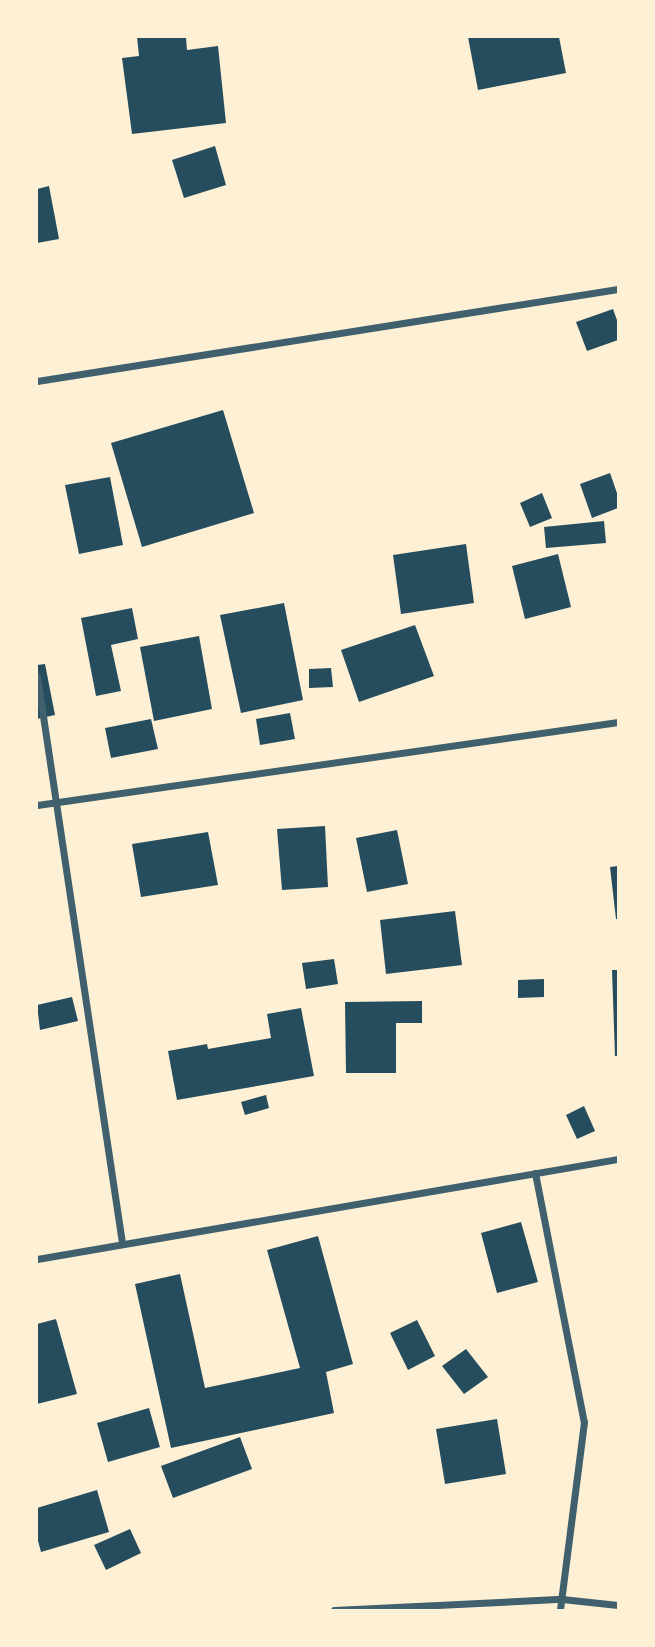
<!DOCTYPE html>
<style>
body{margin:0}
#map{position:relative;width:655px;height:1647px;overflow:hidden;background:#fdf0d5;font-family:Mulish,sans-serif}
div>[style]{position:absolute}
.building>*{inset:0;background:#264d5e}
.minor>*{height:7px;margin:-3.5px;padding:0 3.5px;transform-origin:3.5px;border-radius:3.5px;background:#3f606c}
span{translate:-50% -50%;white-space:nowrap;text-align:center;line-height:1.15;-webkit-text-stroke:7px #fdf0d5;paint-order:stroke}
.frame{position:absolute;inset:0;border:38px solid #fdf0d5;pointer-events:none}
</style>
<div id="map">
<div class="building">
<div style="clip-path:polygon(137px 37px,186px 37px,187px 50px,218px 46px,226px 123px,132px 134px,122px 58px,139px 56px)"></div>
<div style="clip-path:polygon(468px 37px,559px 37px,566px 73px,478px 90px)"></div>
<div style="clip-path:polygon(215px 146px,226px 185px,184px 198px,172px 160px)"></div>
<div style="clip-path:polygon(49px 186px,59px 239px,37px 243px,37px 189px)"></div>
<div style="clip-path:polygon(613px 309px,618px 323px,618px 340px,587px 351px,576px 322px)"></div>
<div style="clip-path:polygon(223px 410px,254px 513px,142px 547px,111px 443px)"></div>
<div style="clip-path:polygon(610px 473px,618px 496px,618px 508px,592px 518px,580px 484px)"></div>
<div style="clip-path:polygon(110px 477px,123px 545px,79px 554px,65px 485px)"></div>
<div style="clip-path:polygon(542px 493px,552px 518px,530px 527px,520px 503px)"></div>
<div style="clip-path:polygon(604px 521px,606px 543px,546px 548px,544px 527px)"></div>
<div style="clip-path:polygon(466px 544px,474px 603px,401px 614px,393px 555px)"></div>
<div style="clip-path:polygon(558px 554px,571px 607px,525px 619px,512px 566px)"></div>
<div style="clip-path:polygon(284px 603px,303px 700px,241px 713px,220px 615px)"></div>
<div style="clip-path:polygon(132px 608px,138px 639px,111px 645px,121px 691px,96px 696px,81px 618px)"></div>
<div style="clip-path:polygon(415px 625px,434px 676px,359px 702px,341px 650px)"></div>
<div style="clip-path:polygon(199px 636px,212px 709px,154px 721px,140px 647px)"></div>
<div style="clip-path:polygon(45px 664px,55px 715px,37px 719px,37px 665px)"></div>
<div style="clip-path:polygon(331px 668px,333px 687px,309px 688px,309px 669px)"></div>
<div style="clip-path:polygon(290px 713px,295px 739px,260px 745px,256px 719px)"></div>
<div style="clip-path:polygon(151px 719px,158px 749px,111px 758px,105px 728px)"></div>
<div style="clip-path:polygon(325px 826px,328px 887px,282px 890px,277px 829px)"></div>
<div style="clip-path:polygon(397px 830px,408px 884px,367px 892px,356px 838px)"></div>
<div style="clip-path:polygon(208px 832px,218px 885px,141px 897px,132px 844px)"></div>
<div style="clip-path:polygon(618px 866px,618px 919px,616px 919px,610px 867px)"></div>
<div style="clip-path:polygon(455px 911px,462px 965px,386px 974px,380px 920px)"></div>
<div style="clip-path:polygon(334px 959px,338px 984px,306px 989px,302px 963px)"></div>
<div style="clip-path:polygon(612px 970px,618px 970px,618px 1056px,615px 1056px)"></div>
<div style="clip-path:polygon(544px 979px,544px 997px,518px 998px,518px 980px)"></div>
<div style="clip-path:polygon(72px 997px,78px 1021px,40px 1030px,37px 1005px)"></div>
<div style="clip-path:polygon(422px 1001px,422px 1023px,396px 1023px,396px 1073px,346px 1073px,345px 1002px)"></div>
<div style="clip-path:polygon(301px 1008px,314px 1076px,177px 1100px,168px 1051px,207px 1044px,208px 1049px,271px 1038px,267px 1014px)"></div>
<div style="clip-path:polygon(266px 1095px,269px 1108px,245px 1115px,241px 1102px)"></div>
<div style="clip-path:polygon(584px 1106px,595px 1131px,577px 1139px,566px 1115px)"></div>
<div style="clip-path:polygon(521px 1222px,538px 1282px,497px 1293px,481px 1233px)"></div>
<div style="clip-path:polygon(318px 1236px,353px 1364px,326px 1372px,334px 1413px,171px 1448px,135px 1284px,180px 1274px,205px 1388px,300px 1368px,267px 1250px)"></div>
<div style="clip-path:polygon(56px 1319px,77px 1394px,37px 1404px,37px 1324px)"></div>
<div style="clip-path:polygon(417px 1320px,435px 1356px,408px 1370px,390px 1333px)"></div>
<div style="clip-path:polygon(466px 1349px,488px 1377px,464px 1394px,442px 1366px)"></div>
<div style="clip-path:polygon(149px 1408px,160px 1447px,108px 1462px,97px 1423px)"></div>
<div style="clip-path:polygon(497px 1419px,506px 1474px,445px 1484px,436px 1429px)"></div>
<div style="clip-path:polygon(240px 1437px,252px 1469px,173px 1498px,161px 1466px)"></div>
<div style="clip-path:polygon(97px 1490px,109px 1532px,41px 1552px,37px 1537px,37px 1508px)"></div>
<div style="clip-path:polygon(130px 1529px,141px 1553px,106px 1570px,94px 1545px)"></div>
</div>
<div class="minor">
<div style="left:37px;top:381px;width:588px;rotate:-9deg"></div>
<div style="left:37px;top:676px;width:573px;rotate:81.47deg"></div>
<div style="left:37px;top:805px;width:587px;rotate:-8.13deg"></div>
<div style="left:535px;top:1173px;width:254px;rotate:78.9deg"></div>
<div style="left:584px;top:1422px;width:190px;rotate:97.3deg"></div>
<div style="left:37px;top:1259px;width:590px;rotate:-9.77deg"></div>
<div style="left:334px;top:1610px;width:228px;rotate:-2.8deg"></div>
<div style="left:562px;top:1599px;width:56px;rotate:6.1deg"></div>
</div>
<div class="frame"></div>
</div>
